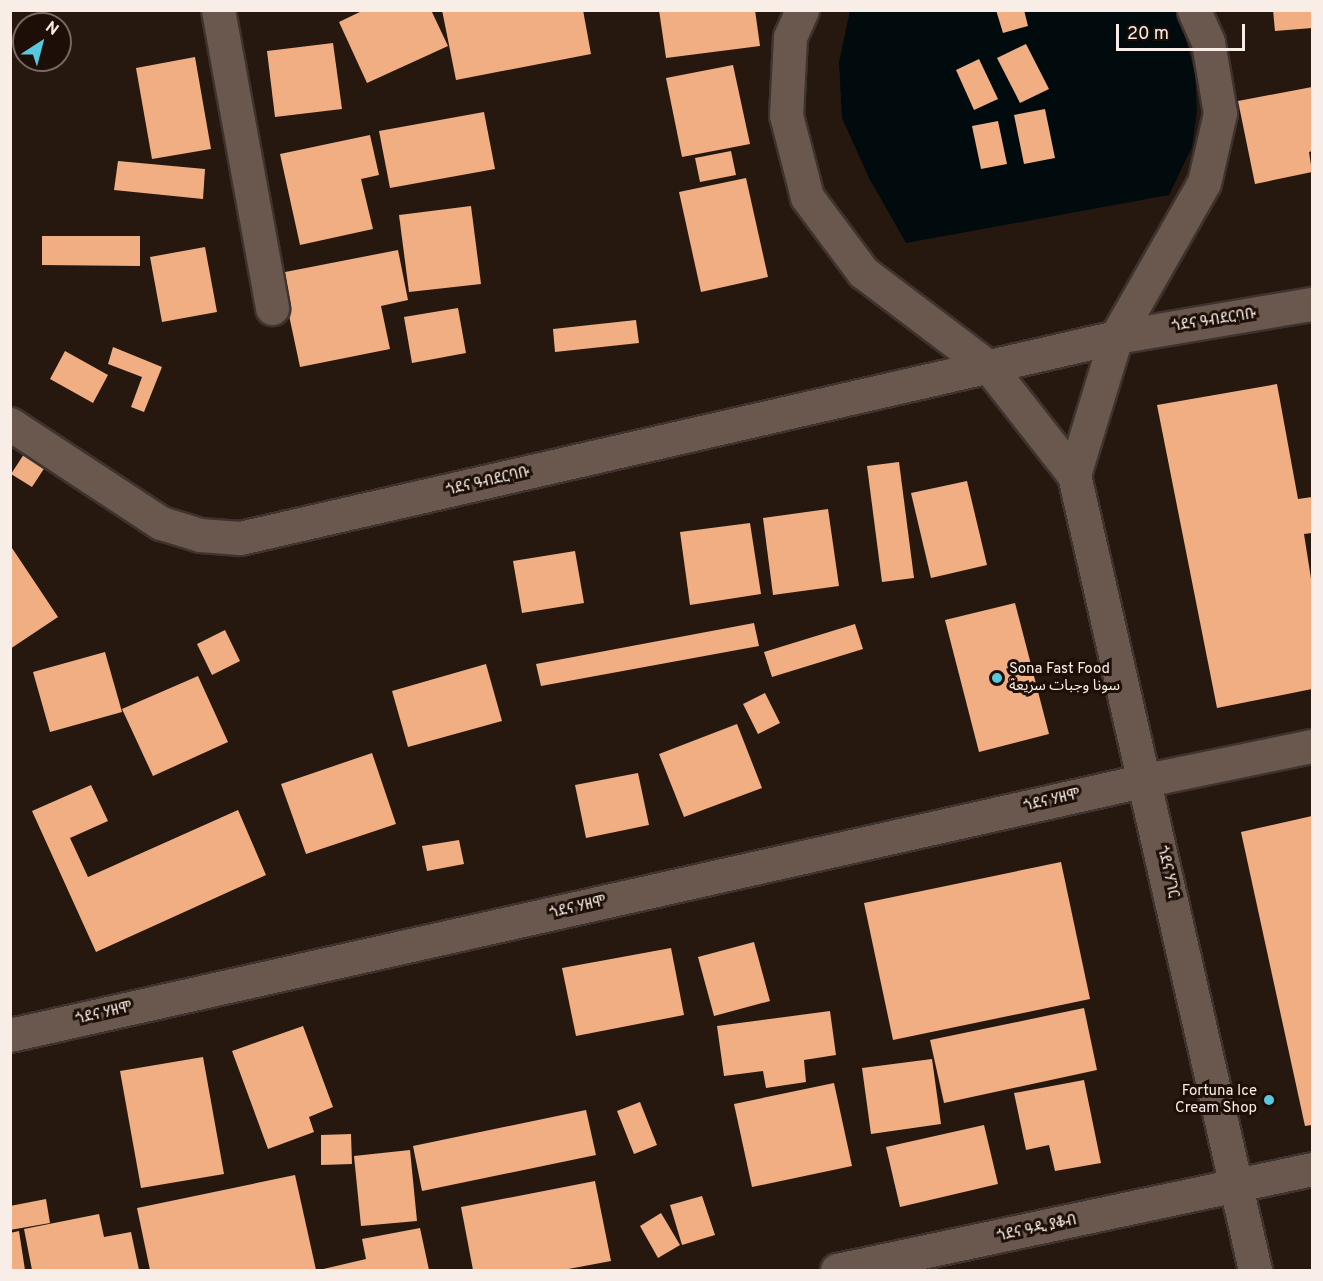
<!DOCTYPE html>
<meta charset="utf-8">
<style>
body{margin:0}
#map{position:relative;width:1323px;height:1281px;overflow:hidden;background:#27180f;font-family:Overpass,"Noto Sans Arabic","Noto Sans Ethiopic",sans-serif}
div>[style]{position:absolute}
.water>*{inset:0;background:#010a0d}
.building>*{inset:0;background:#f1ae83}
.roads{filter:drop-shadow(2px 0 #3e332f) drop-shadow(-2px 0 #3e332f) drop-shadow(0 2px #3e332f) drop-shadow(0 -2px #3e332f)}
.street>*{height:33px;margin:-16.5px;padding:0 16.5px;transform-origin:16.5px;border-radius:16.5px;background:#6a584e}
.secondary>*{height:33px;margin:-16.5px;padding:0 16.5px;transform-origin:16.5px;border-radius:16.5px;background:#6a584e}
.dots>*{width:16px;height:16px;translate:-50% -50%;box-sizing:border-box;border:3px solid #1d0f07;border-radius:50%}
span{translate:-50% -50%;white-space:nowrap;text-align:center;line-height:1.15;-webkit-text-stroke:6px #1d0f07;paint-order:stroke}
.street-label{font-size:15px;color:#f8eee7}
.poi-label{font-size:15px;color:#f8eee7}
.left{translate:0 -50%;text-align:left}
.right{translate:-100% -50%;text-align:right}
.frame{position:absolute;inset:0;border:12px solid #f8eee7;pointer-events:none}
.north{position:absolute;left:12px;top:12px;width:60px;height:60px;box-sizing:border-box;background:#1d0f07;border:2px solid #756861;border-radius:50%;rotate:36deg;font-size:16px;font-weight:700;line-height:24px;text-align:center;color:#f8eee7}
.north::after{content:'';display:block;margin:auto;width:21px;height:27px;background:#56c9e1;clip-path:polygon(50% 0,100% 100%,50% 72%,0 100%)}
.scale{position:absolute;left:1116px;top:24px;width:129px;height:27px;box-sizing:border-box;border:3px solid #f8eee7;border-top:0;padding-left:8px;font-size:18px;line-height:21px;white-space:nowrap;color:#f8eee7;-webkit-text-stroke:4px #1d0f07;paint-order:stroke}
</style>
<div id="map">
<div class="water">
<div style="clip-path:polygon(850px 11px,1178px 11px,1195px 74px,1197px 111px,1192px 147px,1169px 195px,906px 243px,869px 178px,842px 118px,839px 62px)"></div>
</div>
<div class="building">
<div style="clip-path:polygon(364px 10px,431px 10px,448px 46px,367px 83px,339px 22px)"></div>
<div style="clip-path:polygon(442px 10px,583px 10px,591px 54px,456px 80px)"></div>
<div style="clip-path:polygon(659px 10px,755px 10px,760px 46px,666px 58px)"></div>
<div style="clip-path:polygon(996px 10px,1024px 10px,1028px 26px,1003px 33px)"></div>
<div style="clip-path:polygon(1273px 10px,1312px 10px,1312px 28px,1275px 31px)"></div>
<div style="clip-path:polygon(333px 43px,342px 109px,275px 117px,267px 51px)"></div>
<div style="clip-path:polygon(1026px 44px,1049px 89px,1020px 103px,997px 58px)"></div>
<div style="clip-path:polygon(195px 57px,211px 149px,152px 159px,136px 68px)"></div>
<div style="clip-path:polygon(979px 59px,998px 99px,974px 110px,956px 70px)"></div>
<div style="clip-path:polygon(733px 65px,750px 144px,682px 157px,666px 78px)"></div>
<div style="clip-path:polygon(1312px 87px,1312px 151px,1309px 152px,1312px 172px,1255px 184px,1238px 101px)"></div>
<div style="clip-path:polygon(1045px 109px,1055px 158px,1024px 164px,1014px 115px)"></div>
<div style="clip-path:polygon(484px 112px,495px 169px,390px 188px,379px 131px)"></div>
<div style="clip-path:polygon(998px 121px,1007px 164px,981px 169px,972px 126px)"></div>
<div style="clip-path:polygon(370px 135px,379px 175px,361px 179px,373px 229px,300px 245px,280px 154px)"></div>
<div style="clip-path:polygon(731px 151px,736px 175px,700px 182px,695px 158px)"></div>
<div style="clip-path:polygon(118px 161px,205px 169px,203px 199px,114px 190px)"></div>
<div style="clip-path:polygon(746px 178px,768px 277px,701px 292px,679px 192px)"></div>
<div style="clip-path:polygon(471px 206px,481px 284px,409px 292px,399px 215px)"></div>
<div style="clip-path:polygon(42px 236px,140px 236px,140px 266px,42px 265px)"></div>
<div style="clip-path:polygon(205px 247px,217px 312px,162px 322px,150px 257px)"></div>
<div style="clip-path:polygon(398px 250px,408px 300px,381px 306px,390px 349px,300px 367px,280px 273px)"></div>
<div style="clip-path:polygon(458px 308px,466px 353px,412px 363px,404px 317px)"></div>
<div style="clip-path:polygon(636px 320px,639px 343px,555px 352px,553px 329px)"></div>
<div style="clip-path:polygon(113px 347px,162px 367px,144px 412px,131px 407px,142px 377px,108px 364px)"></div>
<div style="clip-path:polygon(65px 351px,108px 375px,93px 403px,50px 379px)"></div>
<div style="clip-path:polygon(1277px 384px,1298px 499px,1312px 497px,1312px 533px,1304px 534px,1312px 585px,1312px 689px,1217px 708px,1157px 405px)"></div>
<div style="clip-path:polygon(28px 448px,49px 461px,32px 487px,11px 474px)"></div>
<div style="clip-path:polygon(899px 462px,914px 578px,882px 582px,867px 466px)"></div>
<div style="clip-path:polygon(967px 481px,987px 565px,931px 578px,911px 493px)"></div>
<div style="clip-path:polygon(828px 509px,839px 586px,773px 595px,763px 518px)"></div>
<div style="clip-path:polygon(750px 523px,761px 594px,690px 605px,680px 532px)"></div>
<div style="clip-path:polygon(10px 545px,58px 617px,10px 649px)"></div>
<div style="clip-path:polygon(575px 551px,584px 603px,522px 613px,513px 561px)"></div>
<div style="clip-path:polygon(1015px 603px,1049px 734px,979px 752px,945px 620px)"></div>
<div style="clip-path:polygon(754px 623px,759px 646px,541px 686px,536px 664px)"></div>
<div style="clip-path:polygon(855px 624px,863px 649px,772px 677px,764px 652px)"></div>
<div style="clip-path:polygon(225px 630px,240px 661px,212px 675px,197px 644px)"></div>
<div style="clip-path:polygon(105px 652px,122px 712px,50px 732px,33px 672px)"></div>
<div style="clip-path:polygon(486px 664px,502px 721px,408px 747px,392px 691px)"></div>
<div style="clip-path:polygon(198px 676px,228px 742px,153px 776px,122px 709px)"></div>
<div style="clip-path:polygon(765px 693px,780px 723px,758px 734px,743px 704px)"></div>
<div style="clip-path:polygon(737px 724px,762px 788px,684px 817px,659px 754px)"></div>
<div style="clip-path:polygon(372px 753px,396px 824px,306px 854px,281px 784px)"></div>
<div style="clip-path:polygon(638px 773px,649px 825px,586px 838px,575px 785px)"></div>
<div style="clip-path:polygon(91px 785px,108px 821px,70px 838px,88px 877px,238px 810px,266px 875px,96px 952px,32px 811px)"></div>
<div style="clip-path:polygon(1312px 816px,1312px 1125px,1305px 1126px,1241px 832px)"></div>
<div style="clip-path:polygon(459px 840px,464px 864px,427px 871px,422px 846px)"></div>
<div style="clip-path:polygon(1061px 862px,1090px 999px,893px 1040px,864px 903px)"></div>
<div style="clip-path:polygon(754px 942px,770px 1001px,714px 1016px,698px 957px)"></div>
<div style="clip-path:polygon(671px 948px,684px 1015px,576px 1036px,562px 968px)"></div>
<div style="clip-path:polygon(1084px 1008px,1097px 1070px,944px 1103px,930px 1040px)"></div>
<div style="clip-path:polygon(830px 1011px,836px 1055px,804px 1060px,806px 1082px,766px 1088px,763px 1071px,724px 1076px,717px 1026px)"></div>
<div style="clip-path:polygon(303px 1026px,333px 1107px,309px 1117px,314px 1132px,268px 1149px,232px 1051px)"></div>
<div style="clip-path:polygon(203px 1057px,224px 1174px,141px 1188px,120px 1071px)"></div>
<div style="clip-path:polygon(932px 1059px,941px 1124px,871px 1134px,862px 1068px)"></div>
<div style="clip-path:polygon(1084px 1080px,1101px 1163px,1055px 1171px,1049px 1145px,1026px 1150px,1014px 1093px)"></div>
<div style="clip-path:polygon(834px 1083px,852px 1166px,752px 1187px,734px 1104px)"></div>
<div style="clip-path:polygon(640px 1102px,657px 1145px,634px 1154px,617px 1111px)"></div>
<div style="clip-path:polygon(586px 1110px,596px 1155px,422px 1191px,413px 1146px)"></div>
<div style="clip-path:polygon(984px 1125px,998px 1184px,900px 1207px,886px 1147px)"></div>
<div style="clip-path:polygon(351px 1134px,352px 1164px,321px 1165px,321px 1135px)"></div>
<div style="clip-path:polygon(410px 1150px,417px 1221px,361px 1226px,354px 1156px)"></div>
<div style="clip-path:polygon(295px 1175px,316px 1270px,150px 1270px,137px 1208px)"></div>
<div style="clip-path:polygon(595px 1181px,611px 1261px,563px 1270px,473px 1270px,461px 1207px)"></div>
<div style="clip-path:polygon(702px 1196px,715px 1235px,682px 1245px,670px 1205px)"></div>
<div style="clip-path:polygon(46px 1199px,50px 1223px,10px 1230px,10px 1206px)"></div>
<div style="clip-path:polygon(661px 1213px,680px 1245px,658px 1258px,640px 1226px)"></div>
<div style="clip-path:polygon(99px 1214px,104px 1237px,131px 1232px,139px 1270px,32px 1270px,24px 1229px)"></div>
<div style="clip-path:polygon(420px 1228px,429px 1270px,319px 1270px,366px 1259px,362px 1239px)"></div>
<div style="clip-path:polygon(19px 1231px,25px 1270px,10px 1270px,10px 1233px)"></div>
</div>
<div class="roads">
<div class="street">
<div style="left:218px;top:10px;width:303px;rotate:79.7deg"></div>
<div style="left:10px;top:424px;width:181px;rotate:33.3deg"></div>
<div style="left:161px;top:523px;width:41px;rotate:17.1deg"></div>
<div style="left:200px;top:535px;width:40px;rotate:4.3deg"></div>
<div style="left:240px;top:538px;width:899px;rotate:-12.92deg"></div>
<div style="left:1116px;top:337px;width:199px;rotate:-9.6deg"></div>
<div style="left:1146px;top:780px;width:169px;rotate:-11.6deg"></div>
<div style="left:837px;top:1270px;width:486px;rotate:-12deg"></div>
</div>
<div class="secondary">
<div style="left:802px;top:10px;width:30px;rotate:114deg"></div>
<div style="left:790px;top:37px;width:78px;rotate:92.9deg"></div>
<div style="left:786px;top:115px;width:85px;rotate:75.6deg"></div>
<div style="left:807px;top:197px;width:94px;rotate:53.3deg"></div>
<div style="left:863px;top:272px;width:159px;rotate:37.1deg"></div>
<div style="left:990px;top:368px;width:136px;rotate:51.9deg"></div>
<div style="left:1074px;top:475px;width:815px;rotate:77.17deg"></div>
<div style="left:1074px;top:475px;width:144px;rotate:-73.1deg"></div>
<div style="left:1116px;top:337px;width:177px;rotate:-60.3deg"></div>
<div style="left:1204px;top:183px;width:72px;rotate:-77.1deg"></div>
<div style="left:1220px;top:113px;width:72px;rotate:-99.6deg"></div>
<div style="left:1208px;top:42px;width:35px;rotate:-114deg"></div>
<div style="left:10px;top:1035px;width:1164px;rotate:-12.65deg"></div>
</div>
</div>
<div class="dots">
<div style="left:997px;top:678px;background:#56c9e1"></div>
<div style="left:1269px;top:1100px;background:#56c9e1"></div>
</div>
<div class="street-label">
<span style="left:1214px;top:321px;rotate:-9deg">ጎደና ዓብደርባቡ</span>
<span style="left:488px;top:482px;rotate:-13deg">ጎደና ዓብደርባቡ</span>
<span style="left:1052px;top:801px;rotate:-13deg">ጎደና ሃዘሞ</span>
<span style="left:1167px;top:872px;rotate:77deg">ጎደና ሃገር</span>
<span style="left:578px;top:908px;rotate:-13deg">ጎደና ሃዘሞ</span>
<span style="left:104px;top:1014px;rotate:-13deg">ጎደና ሃዘሞ</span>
<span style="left:1037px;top:1229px;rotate:-12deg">ጎደና ዓዲ ያቆብ</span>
</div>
<div class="poi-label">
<span class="left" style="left:1009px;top:678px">Sona Fast Food<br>سونا وجبات سريعة</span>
<span class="right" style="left:1257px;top:1100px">Fortuna Ice<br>Cream Shop</span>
</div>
<div class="frame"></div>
<div class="north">N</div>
<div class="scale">20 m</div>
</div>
